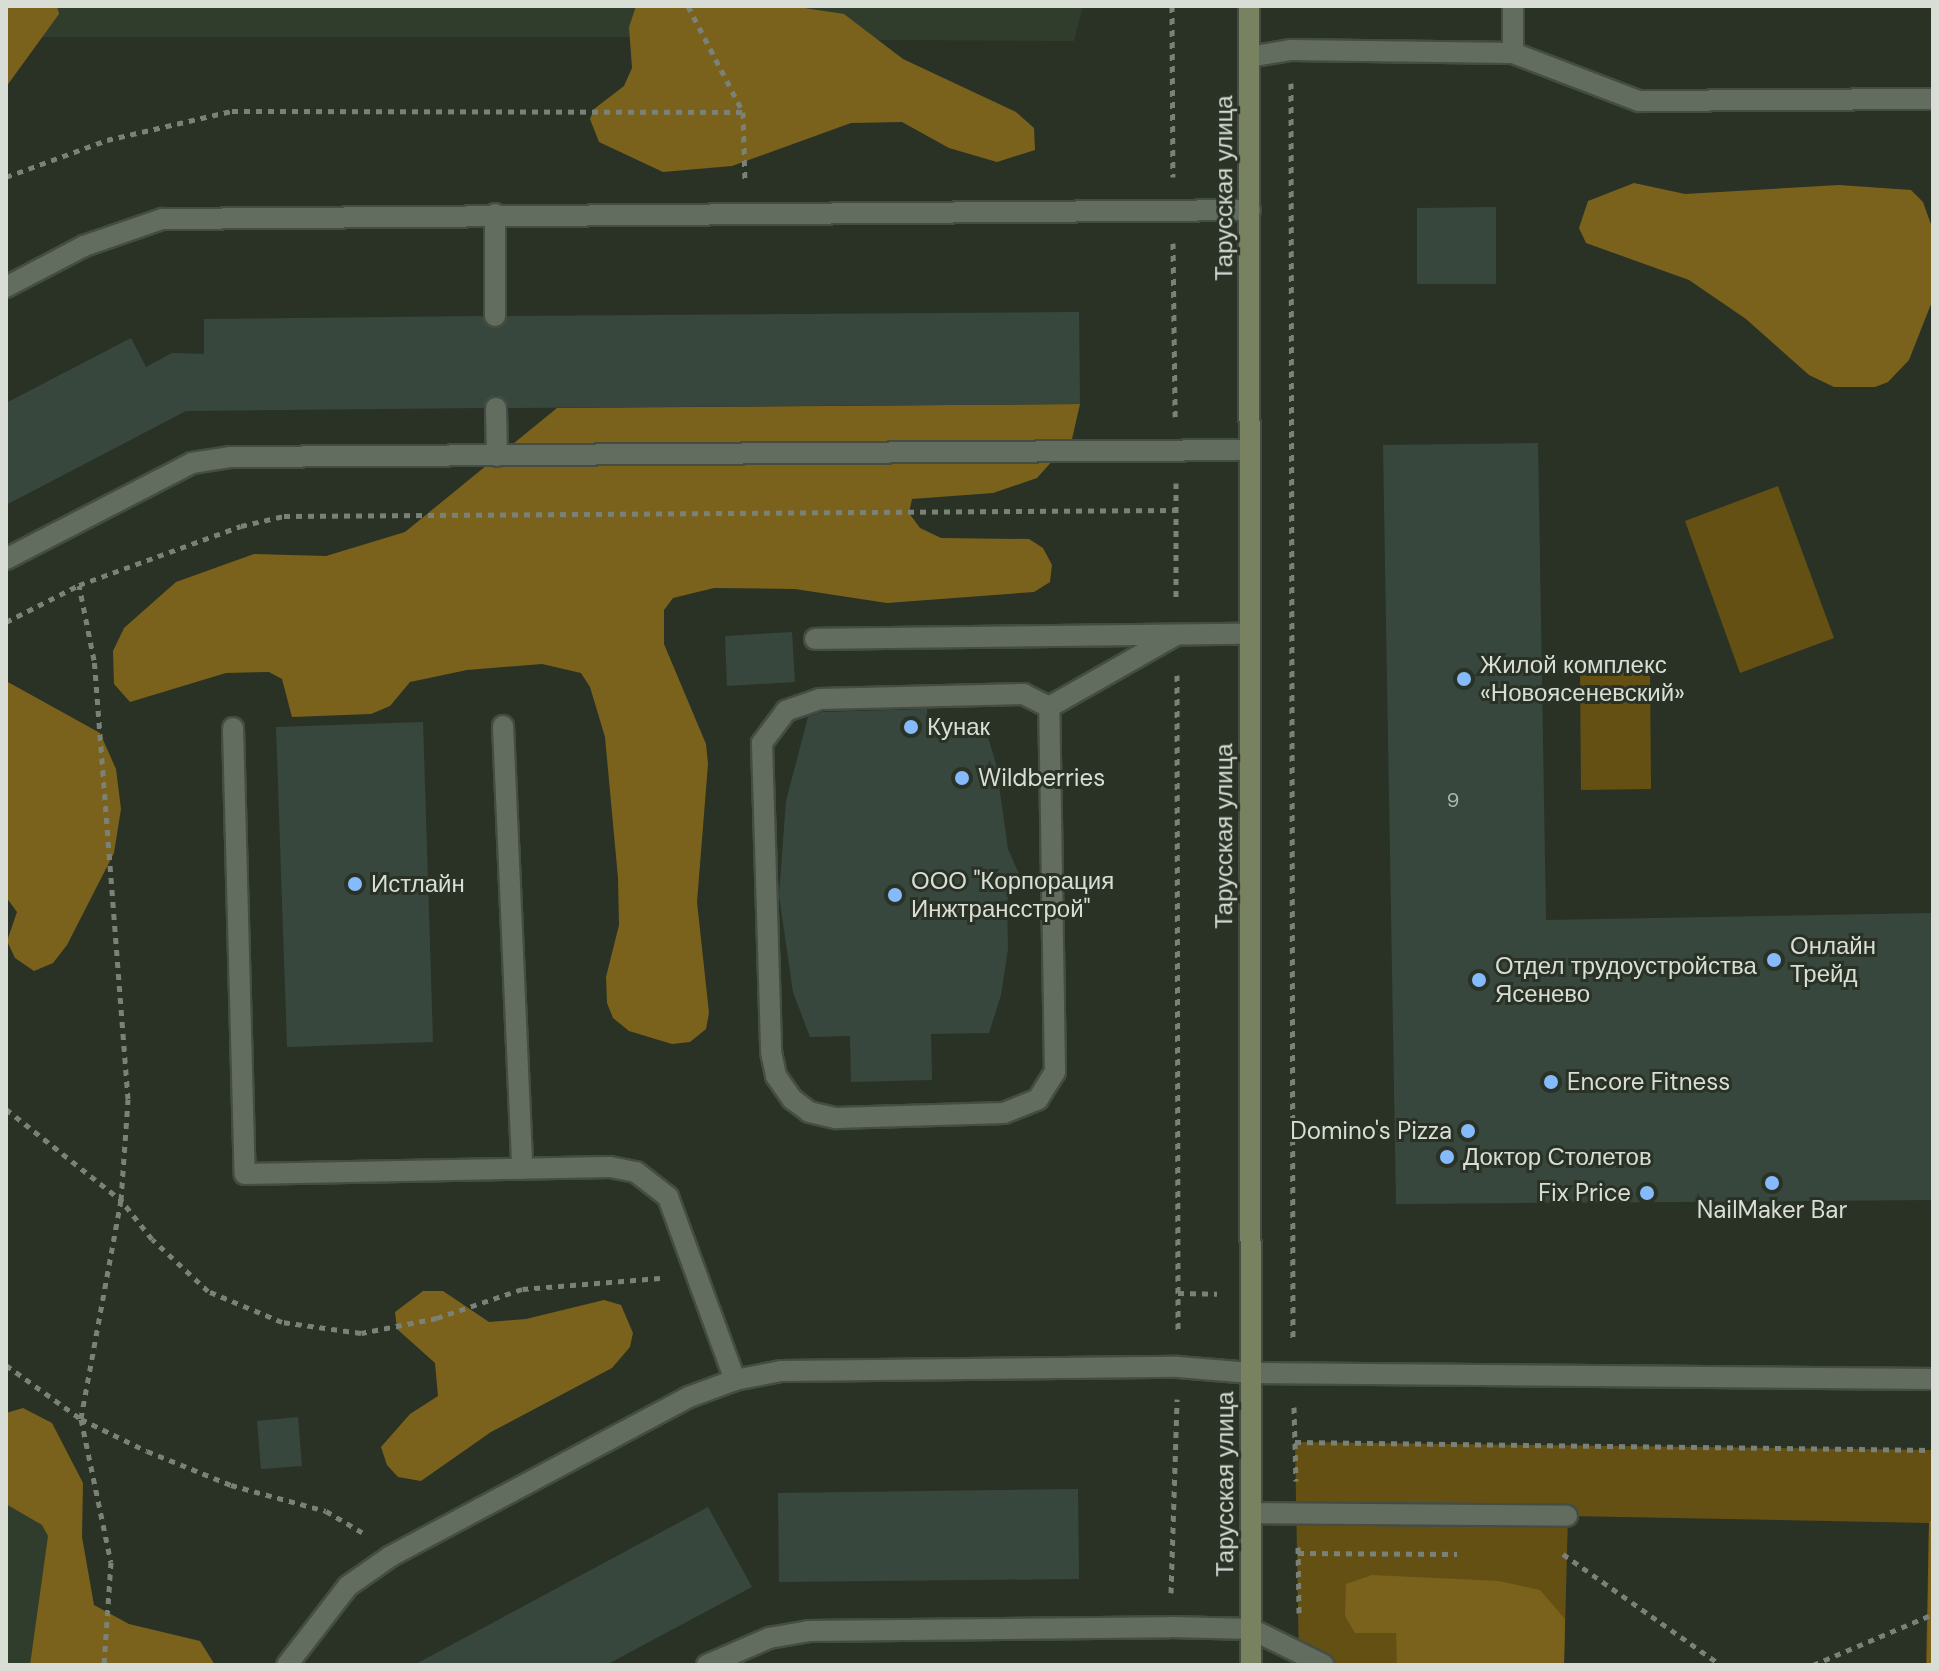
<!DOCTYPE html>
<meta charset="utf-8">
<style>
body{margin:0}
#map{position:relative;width:1939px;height:1671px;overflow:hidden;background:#2a3226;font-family:"DM Sans",sans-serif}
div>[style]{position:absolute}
.built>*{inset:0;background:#313d2c}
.green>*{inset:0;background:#655014}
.forest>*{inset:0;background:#7a621c}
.building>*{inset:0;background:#38473e}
.path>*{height:5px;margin-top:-2.5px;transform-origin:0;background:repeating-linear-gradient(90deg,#7a8177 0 6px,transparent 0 12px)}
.roads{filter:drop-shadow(2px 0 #454d43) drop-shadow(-2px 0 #454d43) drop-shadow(0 2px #454d43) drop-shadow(0 -2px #454d43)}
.service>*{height:20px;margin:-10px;padding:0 10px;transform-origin:10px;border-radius:10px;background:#636d5f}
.tertiary>*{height:20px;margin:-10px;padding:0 10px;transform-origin:10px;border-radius:10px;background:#636d5f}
.secondary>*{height:20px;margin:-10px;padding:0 10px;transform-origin:10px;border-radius:10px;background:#798260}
.dots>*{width:22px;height:22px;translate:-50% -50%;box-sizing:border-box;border:4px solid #2a3226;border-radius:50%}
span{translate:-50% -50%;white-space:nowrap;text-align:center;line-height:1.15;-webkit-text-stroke:6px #2a3226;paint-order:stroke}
.number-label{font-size:20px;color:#b0b8b0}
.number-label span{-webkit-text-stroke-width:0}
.street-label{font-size:24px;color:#d8ded6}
.poi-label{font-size:24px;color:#d8ded6}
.left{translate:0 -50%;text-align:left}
.right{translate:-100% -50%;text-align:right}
.frame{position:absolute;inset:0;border:8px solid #d8ded6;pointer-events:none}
</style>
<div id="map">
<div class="built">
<div style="clip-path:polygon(6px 6px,669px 6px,669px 37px,6px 37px)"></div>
<div style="clip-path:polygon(713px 6px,1083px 6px,1074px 41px,736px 39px)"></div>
<div style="clip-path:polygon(6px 1475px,56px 1501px,30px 1665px,6px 1665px)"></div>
</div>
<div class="green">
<div style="clip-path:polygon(1778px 486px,1834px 638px,1740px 673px,1685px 521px)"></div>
<div style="clip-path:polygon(1580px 668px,1650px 668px,1651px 789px,1581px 790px)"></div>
<div style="clip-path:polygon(1295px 1442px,1933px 1450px,1933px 1665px,1926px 1665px,1929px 1523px,1568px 1516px,1564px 1665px,1299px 1665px)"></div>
</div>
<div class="forest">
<div style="clip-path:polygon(6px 6px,57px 6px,59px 14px,6px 87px)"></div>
<div style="clip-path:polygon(636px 6px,791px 6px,844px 14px,903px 59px,1016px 112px,1034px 128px,1035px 150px,997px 162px,949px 148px,902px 122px,851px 123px,732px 166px,663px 172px,599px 142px,590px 119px,594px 109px,624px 86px,632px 68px,629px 27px)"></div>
<div style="clip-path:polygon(1634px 183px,1685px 194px,1839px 185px,1911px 190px,1923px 202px,1933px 230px,1933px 299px,1909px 360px,1888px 382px,1875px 387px,1834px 387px,1809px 375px,1746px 319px,1689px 280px,1586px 243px,1579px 228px,1588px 201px)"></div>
<div style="clip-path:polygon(1080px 404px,1072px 439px,1037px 478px,993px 493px,912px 499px,909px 513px,920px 528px,941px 538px,1029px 539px,1043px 548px,1052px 565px,1050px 582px,1034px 592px,887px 603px,795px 589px,714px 588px,673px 598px,664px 610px,664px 644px,706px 744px,708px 764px,697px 902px,709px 1013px,706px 1029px,690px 1042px,672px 1044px,629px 1031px,613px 1018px,607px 1003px,606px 977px,619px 925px,618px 878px,605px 737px,590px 687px,581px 673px,542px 664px,467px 670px,410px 682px,390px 706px,371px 714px,292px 717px,282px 679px,269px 672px,226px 673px,130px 702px,114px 684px,113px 651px,124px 628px,176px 582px,254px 554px,326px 556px,405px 532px,557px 408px)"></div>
<div style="clip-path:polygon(6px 681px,100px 733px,116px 769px,121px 809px,114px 853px,67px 945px,53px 963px,34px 971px,15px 958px,7px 941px,17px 912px,6px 897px)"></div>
<div style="clip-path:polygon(423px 1291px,443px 1291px,489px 1322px,526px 1319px,604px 1300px,621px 1305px,633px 1333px,630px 1347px,612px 1368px,491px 1432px,421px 1481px,398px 1477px,387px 1465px,381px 1447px,410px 1414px,438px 1396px,435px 1363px,397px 1329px,395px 1312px)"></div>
<div style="clip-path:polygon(23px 1408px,52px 1423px,83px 1483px,82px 1537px,94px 1605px,129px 1624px,200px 1641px,215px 1665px,30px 1665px,48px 1536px,42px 1525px,6px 1504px,6px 1413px)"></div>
<div style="clip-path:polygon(1933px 1517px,1933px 1665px,1927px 1665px,1929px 1523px)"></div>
<div style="clip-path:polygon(1372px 1575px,1499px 1581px,1540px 1590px,1565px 1619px,1564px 1665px,1397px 1665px,1396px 1633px,1355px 1633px,1345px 1616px,1346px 1584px)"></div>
</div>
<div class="building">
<div style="clip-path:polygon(1496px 207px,1496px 284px,1417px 284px,1417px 208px)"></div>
<div style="clip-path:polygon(1079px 312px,1080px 404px,509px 408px,496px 395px,483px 408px,186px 411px,6px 505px,6px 403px,131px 338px,146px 367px,172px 353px,204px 354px,204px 319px,482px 316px,496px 329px,508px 316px)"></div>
<div style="clip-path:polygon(1538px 443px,1546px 920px,1933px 913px,1933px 1200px,1396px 1204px,1383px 445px)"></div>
<div style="clip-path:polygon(792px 632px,795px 682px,727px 686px,725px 636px)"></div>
<div style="clip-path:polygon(927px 709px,927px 725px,984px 724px,996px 764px,1008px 849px,1019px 874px,1007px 900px,1008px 949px,1001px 995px,989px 1033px,931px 1034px,932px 1080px,851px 1082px,850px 1036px,810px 1037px,793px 992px,779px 896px,786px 801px,808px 717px,822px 712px)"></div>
<div style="clip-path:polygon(423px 722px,433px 1042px,287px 1047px,276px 727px)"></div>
<div style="clip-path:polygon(298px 1417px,302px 1466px,261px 1469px,257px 1421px)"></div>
<div style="clip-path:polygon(1078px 1489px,1079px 1579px,779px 1582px,778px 1493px)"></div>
<div style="clip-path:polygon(708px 1507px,752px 1587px,606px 1665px,414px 1665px)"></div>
</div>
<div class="path">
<div style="left:688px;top:6px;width:119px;rotate:62.6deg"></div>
<div style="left:743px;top:112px;width:70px;rotate:88.4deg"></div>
<div style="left:1172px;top:6px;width:171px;rotate:89.7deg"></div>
<div style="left:1291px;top:83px;width:1258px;rotate:89.91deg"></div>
<div style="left:6px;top:177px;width:108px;rotate:-20.1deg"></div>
<div style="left:107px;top:140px;width:128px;rotate:-13.1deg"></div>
<div style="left:232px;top:111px;width:511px;rotate:0.11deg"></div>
<div style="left:1173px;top:243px;width:174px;rotate:89.3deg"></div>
<div style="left:1176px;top:483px;width:118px;rotate:90deg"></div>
<div style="left:6px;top:622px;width:82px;rotate:-26.9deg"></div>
<div style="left:1177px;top:675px;width:658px;rotate:89.91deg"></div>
<div style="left:6px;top:1109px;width:147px;rotate:38.4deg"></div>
<div style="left:121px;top:1200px;width:223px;rotate:100.4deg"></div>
<div style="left:81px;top:1419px;width:146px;rotate:78.2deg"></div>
<div style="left:111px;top:1562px;width:103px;rotate:93.9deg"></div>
<div style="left:660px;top:1278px;width:138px;rotate:175.4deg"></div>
<div style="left:522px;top:1289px;width:90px;rotate:161.2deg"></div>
<div style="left:437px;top:1318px;width:77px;rotate:168.8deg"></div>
<div style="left:361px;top:1333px;width:80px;rotate:-172.1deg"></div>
<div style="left:282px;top:1322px;width:80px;rotate:-157.3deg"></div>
<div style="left:208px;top:1291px;width:76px;rotate:-137.1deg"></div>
<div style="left:152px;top:1239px;width:50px;rotate:-128.5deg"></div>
<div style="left:121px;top:1200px;width:101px;rotate:-86deg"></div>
<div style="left:128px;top:1099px;width:440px;rotate:-94.4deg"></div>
<div style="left:94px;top:660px;width:76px;rotate:-101.3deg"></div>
<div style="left:79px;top:585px;width:172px;rotate:-20deg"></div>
<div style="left:241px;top:526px;width:44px;rotate:-13.1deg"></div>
<div style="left:284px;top:516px;width:892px;rotate:-0.39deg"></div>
<div style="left:1178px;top:1293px;width:39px;rotate:1deg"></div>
<div style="left:6px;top:1365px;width:92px;rotate:35.8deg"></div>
<div style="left:81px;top:1419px;width:73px;rotate:25.9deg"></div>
<div style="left:147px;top:1451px;width:91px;rotate:22deg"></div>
<div style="left:231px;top:1485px;width:98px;rotate:15.3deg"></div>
<div style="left:326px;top:1511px;width:43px;rotate:30.7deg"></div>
<div style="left:1294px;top:1407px;width:74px;rotate:88.5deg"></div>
<div style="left:1295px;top:1442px;width:638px;rotate:0.72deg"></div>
<div style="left:1298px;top:1547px;width:66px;rotate:89.1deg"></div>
<div style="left:1298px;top:1553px;width:159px;rotate:0.4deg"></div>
<div style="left:1563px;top:1554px;width:193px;rotate:35.1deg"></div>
<div style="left:1171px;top:1593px;width:194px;rotate:-88.2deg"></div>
<div style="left:1813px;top:1665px;width:130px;rotate:-23deg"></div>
</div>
<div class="roads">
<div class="service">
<div style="left:1513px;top:6px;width:47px;rotate:90deg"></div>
<div style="left:1249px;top:57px;width:43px;rotate:-9.5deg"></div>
<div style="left:1291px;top:50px;width:222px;rotate:0.8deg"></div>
<div style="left:1513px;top:53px;width:135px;rotate:20.9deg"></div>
<div style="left:1639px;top:101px;width:294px;rotate:-0.4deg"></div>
<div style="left:495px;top:214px;width:102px;rotate:90deg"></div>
<div style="left:6px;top:287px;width:88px;rotate:-27.7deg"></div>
<div style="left:84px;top:246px;width:83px;rotate:-19.1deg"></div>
<div style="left:162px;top:219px;width:1088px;rotate:-0.47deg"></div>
<div style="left:496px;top:408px;width:48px;rotate:88.8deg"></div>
<div style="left:6px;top:559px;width:209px;rotate:-27.3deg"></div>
<div style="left:192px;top:463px;width:38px;rotate:-9deg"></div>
<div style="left:230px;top:457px;width:1020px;rotate:-0.39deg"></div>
<div style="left:815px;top:639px;width:435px;rotate:-0.7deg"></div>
<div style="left:1049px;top:707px;width:28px;rotate:-153deg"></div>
<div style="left:1024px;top:694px;width:204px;rotate:178.6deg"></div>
<div style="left:820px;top:699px;width:36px;rotate:161deg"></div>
<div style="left:786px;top:711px;width:40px;rotate:127deg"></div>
<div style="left:762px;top:743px;width:309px;rotate:88.3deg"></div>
<div style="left:771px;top:1052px;width:25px;rotate:78deg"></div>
<div style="left:776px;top:1076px;width:28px;rotate:55deg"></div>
<div style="left:792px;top:1099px;width:21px;rotate:37deg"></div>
<div style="left:809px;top:1112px;width:28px;rotate:13deg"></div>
<div style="left:836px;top:1118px;width:168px;rotate:-1.7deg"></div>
<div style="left:1004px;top:1113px;width:37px;rotate:-22deg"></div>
<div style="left:1038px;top:1099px;width:32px;rotate:-58deg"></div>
<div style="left:1055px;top:1072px;width:365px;rotate:-90.9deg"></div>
<div style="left:1049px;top:707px;width:146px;rotate:-29.6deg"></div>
<div style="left:503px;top:726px;width:443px;rotate:87.5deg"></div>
<div style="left:233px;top:728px;width:446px;rotate:88.5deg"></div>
<div style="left:245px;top:1174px;width:365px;rotate:-1.1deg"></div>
<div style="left:610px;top:1167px;width:26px;rotate:11deg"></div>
<div style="left:636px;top:1172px;width:41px;rotate:38deg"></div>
<div style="left:668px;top:1197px;width:195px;rotate:69.9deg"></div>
<div style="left:1251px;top:1513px;width:316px;rotate:0.5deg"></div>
<div style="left:287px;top:1665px;width:100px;rotate:-52.3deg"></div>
<div style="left:348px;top:1586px;width:52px;rotate:-34.9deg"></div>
<div style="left:391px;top:1556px;width:338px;rotate:-28.1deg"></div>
<div style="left:689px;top:1397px;width:49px;rotate:-20.3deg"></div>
<div style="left:735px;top:1380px;width:47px;rotate:-11.1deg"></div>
<div style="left:781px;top:1371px;width:397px;rotate:-0.6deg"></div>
<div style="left:1178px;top:1367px;width:73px;rotate:4.7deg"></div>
<div style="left:707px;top:1665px;width:68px;rotate:-23.5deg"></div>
<div style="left:769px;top:1638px;width:40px;rotate:-10deg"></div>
<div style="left:808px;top:1631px;width:362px;rotate:-0.6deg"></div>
<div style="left:1170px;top:1627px;width:81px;rotate:1.4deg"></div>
<div style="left:1251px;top:1629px;width:81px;rotate:26.3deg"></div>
</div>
<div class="tertiary">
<div style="left:1251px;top:1373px;width:682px;rotate:0.5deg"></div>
</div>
<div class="secondary">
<div style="left:1249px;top:6px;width:1659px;rotate:89.93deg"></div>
</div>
</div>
<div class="dots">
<div style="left:1464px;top:679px;background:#86bbfb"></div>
<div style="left:911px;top:727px;background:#86bbfb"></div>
<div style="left:962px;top:778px;background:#86bbfb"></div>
<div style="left:355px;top:884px;background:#86bbfb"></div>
<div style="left:895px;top:895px;background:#86bbfb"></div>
<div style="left:1774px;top:960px;background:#86bbfb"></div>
<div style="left:1479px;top:980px;background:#86bbfb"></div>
<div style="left:1551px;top:1082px;background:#86bbfb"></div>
<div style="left:1468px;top:1131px;background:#86bbfb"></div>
<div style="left:1447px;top:1157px;background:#86bbfb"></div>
<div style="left:1772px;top:1183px;background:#86bbfb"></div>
<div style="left:1647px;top:1193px;background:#86bbfb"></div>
</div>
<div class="number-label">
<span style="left:1453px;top:800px">9</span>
</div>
<div class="street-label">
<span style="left:1224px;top:188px;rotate:-90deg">Тарусская улица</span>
<span style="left:1224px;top:836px;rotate:-90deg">Тарусская улица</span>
<span style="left:1225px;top:1484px;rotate:-90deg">Тарусская улица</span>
</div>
<div class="poi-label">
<span class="left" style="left:1480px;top:679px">Жилой комплекс<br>«Новоясеневский»</span>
<span class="left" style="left:927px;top:727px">Кунак</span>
<span class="left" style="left:978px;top:778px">Wildberries</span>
<span class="left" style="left:911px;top:895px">ООО "Корпорация<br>Инжтрансстрой"</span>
<span class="left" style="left:371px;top:884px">Истлайн</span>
<span class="left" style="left:1790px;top:960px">Онлайн<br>Трейд</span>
<span class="left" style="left:1495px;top:980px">Отдел трудоустройства<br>Ясенево</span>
<span class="left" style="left:1567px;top:1082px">Encore Fitness</span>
<span class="right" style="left:1452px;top:1131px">Domino's Pizza</span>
<span class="left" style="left:1463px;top:1157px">Доктор Столетов</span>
<span class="right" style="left:1631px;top:1193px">Fix Price</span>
<span style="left:1772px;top:1210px">NailMaker Bar</span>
</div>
<div class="frame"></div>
</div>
